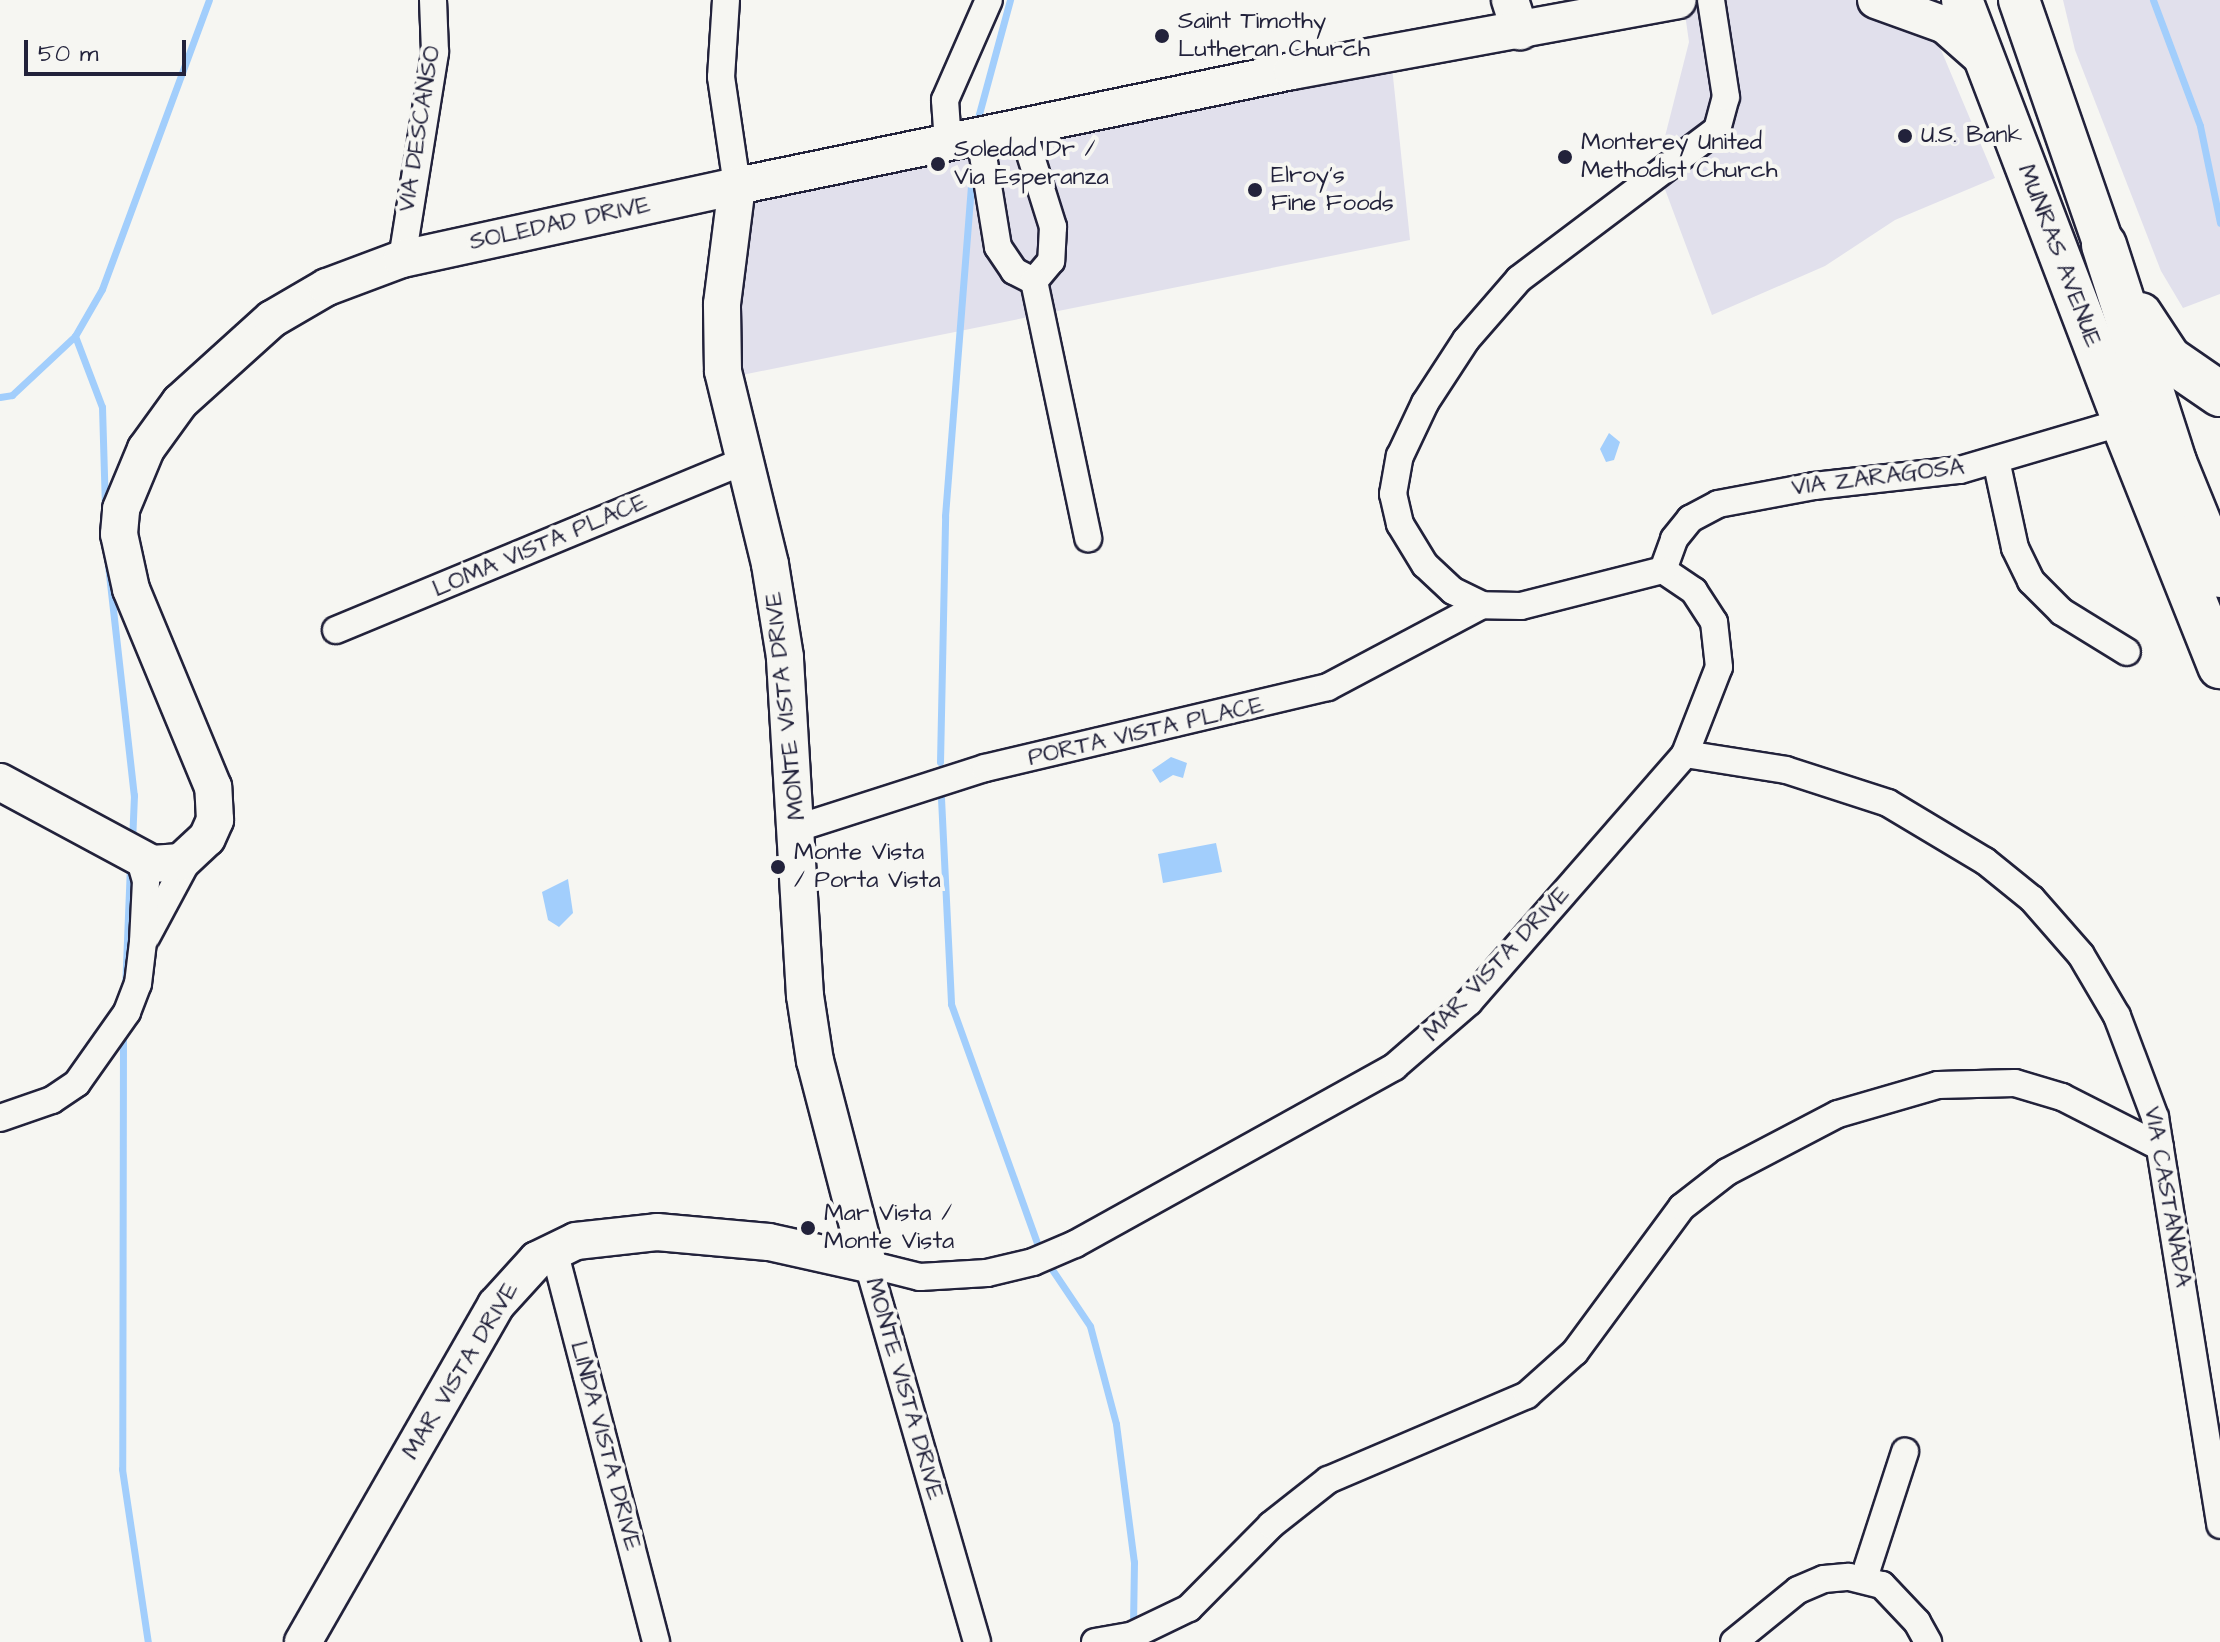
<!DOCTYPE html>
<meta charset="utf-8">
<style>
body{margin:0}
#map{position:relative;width:2220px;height:1642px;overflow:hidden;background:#f6f6f2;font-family:"Architects Daughter",sans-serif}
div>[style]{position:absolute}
.built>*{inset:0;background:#e1e0ec}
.water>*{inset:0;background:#a2cefc}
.stream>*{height:7px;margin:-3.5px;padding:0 3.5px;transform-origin:3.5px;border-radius:3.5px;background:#a2cefc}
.roads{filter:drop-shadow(2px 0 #22223b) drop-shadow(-2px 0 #22223b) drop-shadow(0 2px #22223b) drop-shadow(0 -2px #22223b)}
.street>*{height:26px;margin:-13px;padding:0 13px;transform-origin:13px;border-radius:13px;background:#f6f6f2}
.secondary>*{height:36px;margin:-18px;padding:0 18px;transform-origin:18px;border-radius:18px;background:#f6f6f2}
.primary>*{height:40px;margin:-20px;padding:0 20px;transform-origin:20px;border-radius:20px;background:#f6f6f2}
.highway>*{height:44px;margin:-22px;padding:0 22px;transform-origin:22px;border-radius:22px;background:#f6f6f2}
.dots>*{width:22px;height:22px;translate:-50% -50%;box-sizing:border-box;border:4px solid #f6f6f2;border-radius:50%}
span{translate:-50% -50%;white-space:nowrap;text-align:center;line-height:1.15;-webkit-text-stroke:8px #f6f6f2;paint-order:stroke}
.poi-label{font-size:24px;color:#22223b}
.left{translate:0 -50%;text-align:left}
.street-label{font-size:24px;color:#22223b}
.scale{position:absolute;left:24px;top:40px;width:162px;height:36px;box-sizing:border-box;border:4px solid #22223b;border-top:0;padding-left:10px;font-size:24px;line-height:28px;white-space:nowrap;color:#22223b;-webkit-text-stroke:6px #f6f6f2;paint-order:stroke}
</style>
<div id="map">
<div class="built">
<div style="clip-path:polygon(1683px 0,1920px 0,1995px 178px,1895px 220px,1825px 266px,1712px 315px,1657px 168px,1689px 42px)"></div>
<div style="clip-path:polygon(2063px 0,2220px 0,2220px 294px,2183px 308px,2161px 271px,2075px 50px)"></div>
<div style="clip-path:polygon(1392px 67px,1410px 240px,737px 376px,733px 337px,751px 175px)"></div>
</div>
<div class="water">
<div style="clip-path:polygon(1609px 433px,1620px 442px,1614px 460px,1606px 462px,1600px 449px)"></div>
<div style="clip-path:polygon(1171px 757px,1187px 763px,1183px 778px,1173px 775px,1160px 783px,1152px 770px)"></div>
<div style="clip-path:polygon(1216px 843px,1222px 872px,1163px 883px,1158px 854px)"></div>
<div style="clip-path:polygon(568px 879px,573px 913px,559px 927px,548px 920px,542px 892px)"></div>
</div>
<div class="stream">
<div style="left:2153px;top:0;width:134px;rotate:69.5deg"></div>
<div style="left:2200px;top:126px;width:99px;rotate:78.3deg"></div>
<div style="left:976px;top:125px;width:130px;rotate:-74.8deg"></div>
<div style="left:75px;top:336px;width:76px;rotate:69.2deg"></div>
<div style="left:102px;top:407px;width:101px;rotate:88.3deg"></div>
<div style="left:0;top:397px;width:12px;rotate:-9deg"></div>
<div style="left:12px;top:395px;width:86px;rotate:-43.1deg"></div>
<div style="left:75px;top:336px;width:54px;rotate:-60.1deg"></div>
<div style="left:102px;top:289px;width:308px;rotate:-69.7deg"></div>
<div style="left:107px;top:556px;width:241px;rotate:83.6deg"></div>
<div style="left:134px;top:795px;width:47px;rotate:92.4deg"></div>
<div style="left:940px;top:762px;width:246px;rotate:-88.8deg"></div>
<div style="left:945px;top:516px;width:356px;rotate:-85.5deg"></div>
<div style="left:941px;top:798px;width:206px;rotate:87.2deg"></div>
<div style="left:951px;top:1004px;width:263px;rotate:70.2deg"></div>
<div style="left:125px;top:990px;width:123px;rotate:-87.7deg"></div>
<div style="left:123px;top:1034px;width:435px;rotate:90.1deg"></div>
<div style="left:122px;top:1469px;width:175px;rotate:81.5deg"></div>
<div style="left:1047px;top:1262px;width:77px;rotate:56.1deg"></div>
<div style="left:1090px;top:1326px;width:101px;rotate:75.1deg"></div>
<div style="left:1116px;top:1424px;width:139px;rotate:82.6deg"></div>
<div style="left:1134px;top:1562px;width:66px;rotate:90.9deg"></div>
</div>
<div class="roads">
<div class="street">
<div style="left:726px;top:0;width:77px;rotate:93.7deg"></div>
<div style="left:721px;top:77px;width:110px;rotate:81.6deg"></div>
<div style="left:1022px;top:128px;width:104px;rotate:72.6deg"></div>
<div style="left:1053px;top:227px;width:34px;rotate:93deg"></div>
<div style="left:1051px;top:261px;width:26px;rotate:130deg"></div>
<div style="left:980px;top:137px;width:111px;rotate:80.7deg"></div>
<div style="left:998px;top:247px;width:29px;rotate:56deg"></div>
<div style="left:1014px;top:271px;width:22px;rotate:27deg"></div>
<div style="left:948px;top:143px;width:43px;rotate:-94deg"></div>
<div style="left:945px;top:100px;width:109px;rotate:-66.3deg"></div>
<div style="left:402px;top:259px;width:210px;rotate:-80.9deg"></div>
<div style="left:435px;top:52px;width:52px;rotate:-92.2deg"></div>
<div style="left:1034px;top:281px;width:263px;rotate:78.1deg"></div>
<div style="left:1996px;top:460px;width:90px;rotate:77.8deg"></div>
<div style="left:2015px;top:548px;width:37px;rotate:64deg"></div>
<div style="left:2031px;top:581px;width:44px;rotate:45deg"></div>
<div style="left:2062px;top:612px;width:76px;rotate:31.6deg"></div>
<div style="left:1663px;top:570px;width:33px;rotate:-70deg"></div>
<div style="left:1674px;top:539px;width:26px;rotate:-51deg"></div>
<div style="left:1690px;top:519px;width:32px;rotate:-28deg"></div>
<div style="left:1718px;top:504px;width:98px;rotate:-10.6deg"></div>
<div style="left:1814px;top:486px;width:147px;rotate:-6.3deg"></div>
<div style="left:1960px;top:470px;width:170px;rotate:-16.4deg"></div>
<div style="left:336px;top:630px;width:442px;rotate:-22.5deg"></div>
<div style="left:1685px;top:754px;width:102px;rotate:9deg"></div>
<div style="left:1786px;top:770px;width:107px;rotate:17.9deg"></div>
<div style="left:1888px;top:803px;width:113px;rotate:30.9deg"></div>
<div style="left:1985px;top:861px;width:60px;rotate:39deg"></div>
<div style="left:2032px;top:899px;width:74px;rotate:48.8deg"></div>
<div style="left:2081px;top:955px;width:71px;rotate:59.5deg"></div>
<div style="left:2117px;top:1016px;width:108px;rotate:69.4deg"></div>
<div style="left:2155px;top:1117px;width:413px;rotate:80.9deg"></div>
<div style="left:798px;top:828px;width:196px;rotate:-17.8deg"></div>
<div style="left:985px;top:768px;width:352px;rotate:-13.3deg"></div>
<div style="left:1328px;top:687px;width:174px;rotate:-28deg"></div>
<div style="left:147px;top:936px;width:93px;rotate:-61.8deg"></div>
<div style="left:0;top:1118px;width:55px;rotate:-19.1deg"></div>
<div style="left:52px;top:1100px;width:30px;rotate:-34deg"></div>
<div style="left:77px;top:1083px;width:87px;rotate:-54.8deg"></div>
<div style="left:127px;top:1012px;width:30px;rotate:-69deg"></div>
<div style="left:138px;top:984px;width:42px;rotate:-83.2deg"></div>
<div style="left:143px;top:942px;width:61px;rotate:-87.2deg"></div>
<div style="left:146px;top:881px;width:22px;rotate:-106deg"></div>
<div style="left:554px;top:1250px;width:405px;rotate:75.4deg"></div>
<div style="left:868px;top:1264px;width:54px;rotate:14deg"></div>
<div style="left:920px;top:1277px;width:67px;rotate:-3.4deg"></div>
<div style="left:987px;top:1273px;width:47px;rotate:-13.4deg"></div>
<div style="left:1033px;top:1262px;width:46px;rotate:-23.2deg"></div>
<div style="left:1075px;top:1244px;width:365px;rotate:-29deg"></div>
<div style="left:1394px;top:1067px;width:99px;rotate:-40.9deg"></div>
<div style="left:1469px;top:1002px;width:329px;rotate:-48.9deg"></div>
<div style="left:1685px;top:754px;width:93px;rotate:-68.7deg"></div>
<div style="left:1719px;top:667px;width:45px;rotate:-96.3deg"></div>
<div style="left:1714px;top:622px;width:37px;rotate:-123deg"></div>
<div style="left:1694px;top:591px;width:37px;rotate:-146deg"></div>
<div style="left:1663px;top:570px;width:146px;rotate:165.8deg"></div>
<div style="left:1521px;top:606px;width:39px;rotate:-179deg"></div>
<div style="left:1482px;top:605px;width:32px;rotate:-154deg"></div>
<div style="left:1453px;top:591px;width:38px;rotate:-137deg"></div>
<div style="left:1425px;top:565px;width:48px;rotate:-121.4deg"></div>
<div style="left:1400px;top:524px;width:31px;rotate:-103deg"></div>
<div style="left:1393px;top:494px;width:39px;rotate:-80deg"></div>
<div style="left:1400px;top:456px;width:59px;rotate:-64.7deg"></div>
<div style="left:1425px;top:403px;width:75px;rotate:-56.9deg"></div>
<div style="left:1466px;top:340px;width:81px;rotate:-49deg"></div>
<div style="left:1519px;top:279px;width:248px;rotate:-37deg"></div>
<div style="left:1717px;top:130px;width:34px;rotate:-75deg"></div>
<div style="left:1726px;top:97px;width:98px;rotate:-98.8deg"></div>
<div style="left:868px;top:1264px;width:393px;rotate:73.9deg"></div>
<div style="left:1864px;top:1578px;width:133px;rotate:-72deg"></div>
<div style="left:1095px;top:1642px;width:39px;rotate:-10deg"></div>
<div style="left:1133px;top:1635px;width:62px;rotate:-25.7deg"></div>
<div style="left:1189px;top:1608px;width:117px;rotate:-45.3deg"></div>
<div style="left:1271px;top:1525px;width:73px;rotate:-38.3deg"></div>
<div style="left:1328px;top:1480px;width:216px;rotate:-23.1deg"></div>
<div style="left:1527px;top:1395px;width:64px;rotate:-41.9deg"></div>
<div style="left:1575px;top:1352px;width:180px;rotate:-53.6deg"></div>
<div style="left:1682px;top:1207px;width:57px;rotate:-37.9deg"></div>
<div style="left:1727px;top:1172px;width:125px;rotate:-27.6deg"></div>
<div style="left:1838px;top:1114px;width:104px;rotate:-16.2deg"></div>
<div style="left:1938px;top:1085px;width:77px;rotate:-1.5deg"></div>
<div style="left:2015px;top:1083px;width:49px;rotate:16.6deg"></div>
<div style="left:2062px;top:1097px;width:110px;rotate:27deg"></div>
<div style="left:1734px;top:1642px;width:82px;rotate:-39.1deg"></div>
<div style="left:1798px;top:1590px;width:28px;rotate:-23deg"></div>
<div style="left:1824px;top:1579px;width:25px;rotate:-5deg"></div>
<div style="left:1849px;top:1577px;width:34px;rotate:14deg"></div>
<div style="left:1882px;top:1585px;width:51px;rotate:46.6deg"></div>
<div style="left:1917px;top:1622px;width:23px;rotate:61deg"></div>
</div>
<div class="secondary">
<div style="left:1510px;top:0;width:33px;rotate:72deg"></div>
<div style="left:1876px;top:0;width:73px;rotate:19.9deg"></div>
<div style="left:1945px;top:25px;width:56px;rotate:41.4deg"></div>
<div style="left:0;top:782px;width:173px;rotate:28.3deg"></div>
<div style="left:152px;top:864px;width:29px;rotate:-4deg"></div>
<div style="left:181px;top:862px;width:35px;rotate:-43deg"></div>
<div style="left:207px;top:838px;width:20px;rotate:-66deg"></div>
<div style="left:215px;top:820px;width:33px;rotate:-93deg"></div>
<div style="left:213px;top:787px;width:214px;rotate:-112.5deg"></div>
<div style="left:131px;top:589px;width:56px;rotate:-102.3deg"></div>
<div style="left:119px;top:534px;width:25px;rotate:-85deg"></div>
<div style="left:121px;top:509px;width:65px;rotate:-67.4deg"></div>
<div style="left:146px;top:449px;width:58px;rotate:-54.1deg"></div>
<div style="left:180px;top:402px;width:124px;rotate:-42.1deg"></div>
<div style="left:272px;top:319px;width:64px;rotate:-30.2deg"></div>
<div style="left:327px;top:287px;width:80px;rotate:-20.5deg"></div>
<div style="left:402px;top:259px;width:343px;rotate:-12.3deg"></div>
<div style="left:737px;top:186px;width:567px;rotate:-11.71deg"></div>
<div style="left:1292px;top:71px;width:392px;rotate:-10.4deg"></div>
<div style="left:303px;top:1642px;width:388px;rotate:-60.2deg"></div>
<div style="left:496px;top:1305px;width:61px;rotate:-47.7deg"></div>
<div style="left:537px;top:1260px;width:43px;rotate:-26deg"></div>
<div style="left:576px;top:1241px;width:81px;rotate:-6.3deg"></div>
<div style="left:657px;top:1232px;width:112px;rotate:5.1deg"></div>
<div style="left:769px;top:1242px;width:101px;rotate:12.5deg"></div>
<div style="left:868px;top:1264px;width:210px;rotate:-104.6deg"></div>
<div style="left:815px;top:1061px;width:66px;rotate:-98.7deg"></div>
<div style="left:805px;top:996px;width:340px;rotate:-93.4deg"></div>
<div style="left:785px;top:657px;width:94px;rotate:-99.2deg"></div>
<div style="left:770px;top:564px;width:199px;rotate:-103.7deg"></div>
<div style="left:723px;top:371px;width:67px;rotate:-90.9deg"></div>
<div style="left:722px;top:304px;width:119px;rotate:-82.8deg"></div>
</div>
<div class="primary">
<div style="left:1962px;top:0;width:452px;rotate:69.1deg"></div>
<div style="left:2019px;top:0;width:259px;rotate:70.9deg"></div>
</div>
<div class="highway">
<div style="left:2104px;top:245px;width:228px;rotate:72.1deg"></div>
<div style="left:2174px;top:462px;width:122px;rotate:67.8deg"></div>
<div style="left:2140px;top:315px;width:53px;rotate:56.6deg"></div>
<div style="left:2169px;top:359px;width:62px;rotate:34.5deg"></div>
<div style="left:2123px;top:422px;width:263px;rotate:68.3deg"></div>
</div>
</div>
<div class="dots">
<div style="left:1162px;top:36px;background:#22223b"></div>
<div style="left:1905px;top:136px;background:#22223b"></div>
<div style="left:1565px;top:157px;background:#22223b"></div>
<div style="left:938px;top:164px;background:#22223b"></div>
<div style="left:1255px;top:190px;background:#22223b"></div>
<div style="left:778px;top:867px;background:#22223b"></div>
<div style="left:808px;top:1228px;background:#22223b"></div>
</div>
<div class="poi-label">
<span class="left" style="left:1178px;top:36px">Saint Timothy<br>Lutheran Church</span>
<span class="left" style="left:1921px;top:136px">U.S. Bank</span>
<span class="left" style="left:1581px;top:157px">Monterey United<br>Methodist Church</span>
<span class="left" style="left:954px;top:164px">Soledad Dr /<br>Via Esperanza</span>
<span class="left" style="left:1271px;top:190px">Elroy’s<br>Fine Foods</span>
<span class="left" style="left:794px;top:867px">Monte Vista<br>/ Porta Vista</span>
<span class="left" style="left:824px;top:1228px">Mar Vista /<br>Monte Vista</span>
</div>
<div class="street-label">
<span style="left:420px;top:129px;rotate:-81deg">VIA DESCANSO</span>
<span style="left:560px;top:224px;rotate:-12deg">SOLEDAD DRIVE</span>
<span style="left:2059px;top:256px;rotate:69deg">MUNRAS AVENUE</span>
<span style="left:1878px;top:478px;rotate:-7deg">VIA ZARAGOSA</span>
<span style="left:540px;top:546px;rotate:-23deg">LOMA VISTA PLACE</span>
<span style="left:786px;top:706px;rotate:-96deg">MONTE VISTA DRIVE</span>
<span style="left:1146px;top:732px;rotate:-13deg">PORTA VISTA PLACE</span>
<span style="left:1497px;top:964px;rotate:-47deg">MAR VISTA DRIVE</span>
<span style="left:2167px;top:1197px;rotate:80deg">VIA CASTANADA</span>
<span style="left:461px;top:1371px;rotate:-59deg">MAR VISTA DRIVE</span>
<span style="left:904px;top:1389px;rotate:74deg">MONTE VISTA DRIVE</span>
<span style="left:605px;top:1446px;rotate:75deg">LINDA VISTA DRIVE</span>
</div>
<div class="scale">50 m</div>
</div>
